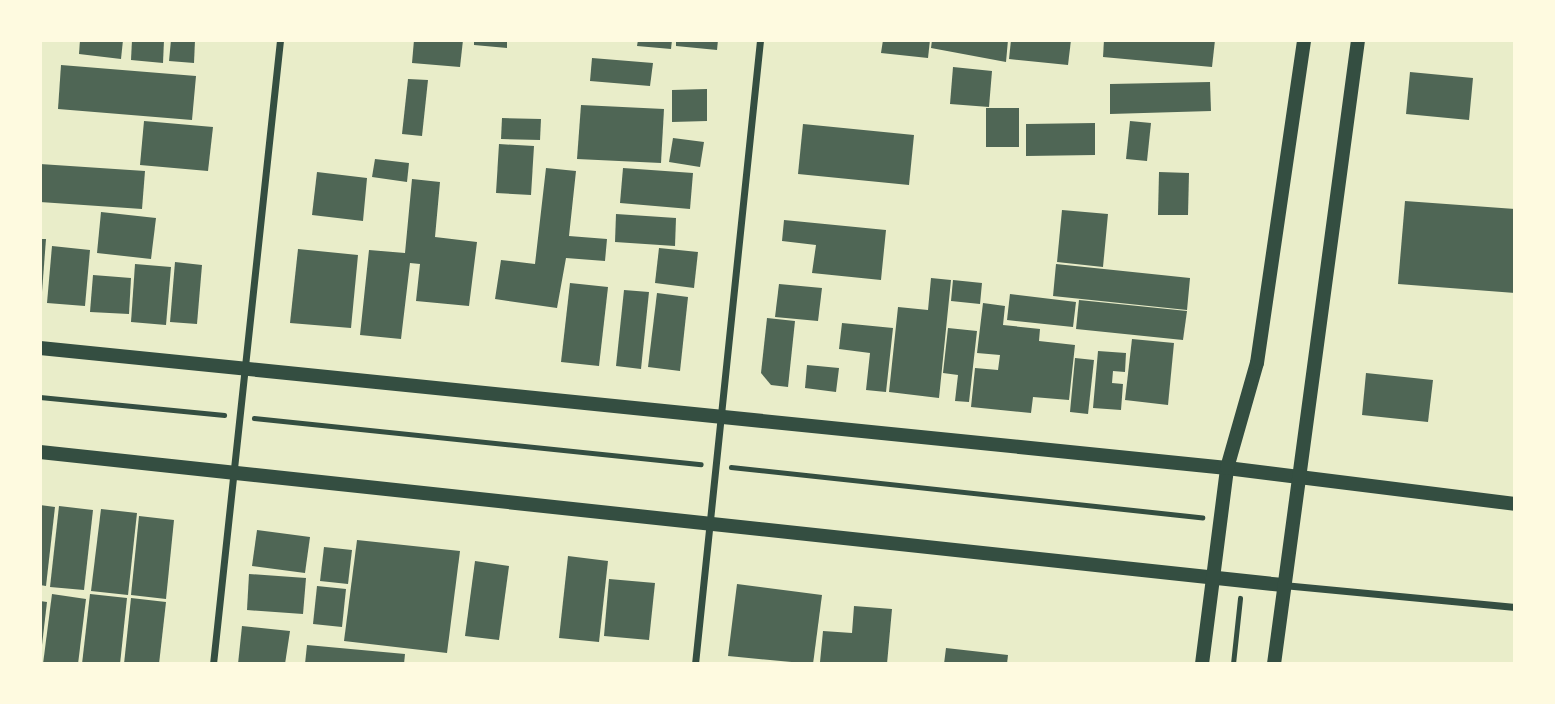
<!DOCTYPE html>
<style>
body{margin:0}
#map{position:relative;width:1555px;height:704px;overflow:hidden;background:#e9edc9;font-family:Lato,sans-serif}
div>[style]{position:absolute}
.building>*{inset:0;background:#4f6655}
.path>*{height:4.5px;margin:-2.25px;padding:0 2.25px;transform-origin:2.25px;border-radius:2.25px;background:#344e41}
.minor>*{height:7px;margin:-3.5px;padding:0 3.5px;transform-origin:3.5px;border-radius:3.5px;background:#344e41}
.secondary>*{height:14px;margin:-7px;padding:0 7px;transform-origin:7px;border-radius:7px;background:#344e41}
span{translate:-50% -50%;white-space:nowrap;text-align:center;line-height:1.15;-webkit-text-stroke:5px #fefae0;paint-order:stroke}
.frame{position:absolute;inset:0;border:42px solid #fefae0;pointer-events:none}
</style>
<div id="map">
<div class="building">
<div style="clip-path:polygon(80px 40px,123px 40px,121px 59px,79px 54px)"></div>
<div style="clip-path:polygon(132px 40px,164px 40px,163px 63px,131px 60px)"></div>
<div style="clip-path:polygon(171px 40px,195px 40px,194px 63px,169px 61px)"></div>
<div style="clip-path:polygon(414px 40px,463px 40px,460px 67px,412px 63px)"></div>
<div style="clip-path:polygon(474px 40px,507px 40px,507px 48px,474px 45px)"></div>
<div style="clip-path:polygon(638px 40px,672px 40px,671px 49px,637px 46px)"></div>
<div style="clip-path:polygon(676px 40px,718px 40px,717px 50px,676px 46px)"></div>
<div style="clip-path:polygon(883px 40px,930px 40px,928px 58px,881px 53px)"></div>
<div style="clip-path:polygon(932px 40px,1008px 40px,1006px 62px,931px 48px)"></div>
<div style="clip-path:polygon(1011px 40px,1071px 40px,1068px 65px,1009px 59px)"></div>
<div style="clip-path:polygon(1104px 40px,1215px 40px,1212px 67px,1103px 57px)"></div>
<div style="clip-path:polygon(592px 58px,653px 63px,650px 86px,590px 81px)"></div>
<div style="clip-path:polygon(61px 65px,196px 76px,192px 120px,58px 109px)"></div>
<div style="clip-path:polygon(953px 67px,992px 71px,989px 107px,950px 104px)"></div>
<div style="clip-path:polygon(1410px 72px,1473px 78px,1469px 120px,1406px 114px)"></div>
<div style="clip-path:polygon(408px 79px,428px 80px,422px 136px,402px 134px)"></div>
<div style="clip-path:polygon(1210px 82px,1211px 111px,1110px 114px,1110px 84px)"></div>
<div style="clip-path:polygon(707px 89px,707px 121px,672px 122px,672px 90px)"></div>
<div style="clip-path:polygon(581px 105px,664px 109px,661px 163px,577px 159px)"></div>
<div style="clip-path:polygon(986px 108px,1019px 108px,1019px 147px,986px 147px)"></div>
<div style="clip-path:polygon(502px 118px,541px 119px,540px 140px,501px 139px)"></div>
<div style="clip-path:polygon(144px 121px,213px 127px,208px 171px,140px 165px)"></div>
<div style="clip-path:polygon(1130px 121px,1151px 123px,1147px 161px,1126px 159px)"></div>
<div style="clip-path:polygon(1095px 123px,1095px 155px,1026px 156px,1026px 124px)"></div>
<div style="clip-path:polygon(803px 124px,914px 135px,909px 185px,798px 174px)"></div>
<div style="clip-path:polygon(673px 138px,704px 142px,700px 167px,669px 162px)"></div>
<div style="clip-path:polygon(499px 144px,534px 146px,531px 195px,496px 193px)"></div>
<div style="clip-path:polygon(375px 159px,409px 163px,407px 182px,372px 177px)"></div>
<div style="clip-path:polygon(40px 164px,145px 171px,142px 209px,40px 202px)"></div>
<div style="clip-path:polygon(546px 168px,576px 171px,569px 236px,607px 239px,605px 261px,566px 258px,557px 308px,495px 299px,501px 260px,535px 264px)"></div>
<div style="clip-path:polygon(623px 168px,693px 173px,690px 209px,620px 203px)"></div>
<div style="clip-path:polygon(317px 172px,367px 178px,363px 221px,312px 215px)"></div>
<div style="clip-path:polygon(1159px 172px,1189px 173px,1188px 215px,1158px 215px)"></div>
<div style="clip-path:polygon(412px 179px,440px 182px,435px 237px,477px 242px,469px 306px,416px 301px,420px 264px,410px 263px,401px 339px,360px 335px,369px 250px,405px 253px)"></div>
<div style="clip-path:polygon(1405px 201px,1515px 209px,1515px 293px,1398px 284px)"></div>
<div style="clip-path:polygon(1062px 210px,1108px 214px,1103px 267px,1057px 262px)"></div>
<div style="clip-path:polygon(101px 212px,156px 218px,151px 259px,97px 253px)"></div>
<div style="clip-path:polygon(616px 214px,676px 218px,675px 246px,615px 242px)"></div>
<div style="clip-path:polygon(784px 220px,886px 230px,881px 280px,812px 273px,816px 245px,782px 241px)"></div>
<div style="clip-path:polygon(40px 239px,46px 239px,42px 292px,40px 292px)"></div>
<div style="clip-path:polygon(52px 246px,90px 250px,85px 306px,47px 303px)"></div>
<div style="clip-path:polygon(659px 248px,698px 252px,694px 288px,655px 283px)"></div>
<div style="clip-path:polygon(298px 249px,358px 255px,351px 328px,290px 323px)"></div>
<div style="clip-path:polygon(175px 262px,202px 265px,197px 324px,170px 322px)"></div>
<div style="clip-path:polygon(135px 264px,171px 267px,166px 325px,131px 322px)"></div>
<div style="clip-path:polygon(1056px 264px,1190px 278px,1187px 310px,1053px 296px)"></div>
<div style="clip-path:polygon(93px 275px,131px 278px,129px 314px,90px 312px)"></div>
<div style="clip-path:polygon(931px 278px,951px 280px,939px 398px,889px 392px,898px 307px,928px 310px)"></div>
<div style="clip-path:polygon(953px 280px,982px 283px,980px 304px,951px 301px)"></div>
<div style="clip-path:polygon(570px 283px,608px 287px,599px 366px,561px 362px)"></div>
<div style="clip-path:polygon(779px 284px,822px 288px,818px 321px,775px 317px)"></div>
<div style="clip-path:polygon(624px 290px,649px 292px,641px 369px,616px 366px)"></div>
<div style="clip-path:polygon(657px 293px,688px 297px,680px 371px,648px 367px)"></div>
<div style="clip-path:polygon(1010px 294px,1076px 302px,1073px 327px,1007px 320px)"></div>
<div style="clip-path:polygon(1079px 300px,1187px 311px,1183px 340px,1076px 329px)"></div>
<div style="clip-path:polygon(983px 303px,1005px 306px,1003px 325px,1040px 329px,1039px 341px,1075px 345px,1069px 400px,1033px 397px,1031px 413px,971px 407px,975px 368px,998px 370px,1000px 355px,977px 353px)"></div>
<div style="clip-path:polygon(767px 318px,795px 321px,788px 387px,771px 385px,761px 373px)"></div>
<div style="clip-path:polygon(842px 323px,893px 328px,886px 392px,866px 390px,870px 353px,839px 349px)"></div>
<div style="clip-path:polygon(948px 328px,977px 331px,969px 402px,955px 401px,958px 375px,943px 373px)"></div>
<div style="clip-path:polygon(1132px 339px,1174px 343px,1168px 405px,1125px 400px)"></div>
<div style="clip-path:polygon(1098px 351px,1126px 353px,1125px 372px,1113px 371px,1112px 383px,1123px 384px,1121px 410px,1093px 408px)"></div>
<div style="clip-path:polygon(1075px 358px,1094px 360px,1088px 414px,1070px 412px)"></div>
<div style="clip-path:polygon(807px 365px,839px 368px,836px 392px,805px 388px)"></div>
<div style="clip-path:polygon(1366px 373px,1433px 380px,1428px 422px,1362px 415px)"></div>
<div style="clip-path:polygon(40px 505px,55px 507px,46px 586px,40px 585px)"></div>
<div style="clip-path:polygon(59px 506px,93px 510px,84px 590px,50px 587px)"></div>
<div style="clip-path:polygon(101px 509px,137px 513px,128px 595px,91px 591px)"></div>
<div style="clip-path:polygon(139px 516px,174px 520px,166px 599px,131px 595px)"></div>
<div style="clip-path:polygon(257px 530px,310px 537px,305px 573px,252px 566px)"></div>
<div style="clip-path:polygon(357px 540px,460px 551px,447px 653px,344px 641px)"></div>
<div style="clip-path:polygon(324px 547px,352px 550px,348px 584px,320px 581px)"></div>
<div style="clip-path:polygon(568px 556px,608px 561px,599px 642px,559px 638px)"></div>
<div style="clip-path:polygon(475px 561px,509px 566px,499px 640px,465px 636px)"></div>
<div style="clip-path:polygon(249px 574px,306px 578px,303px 614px,247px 610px)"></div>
<div style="clip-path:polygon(609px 579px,655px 583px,649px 640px,604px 636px)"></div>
<div style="clip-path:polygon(737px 584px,822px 595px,813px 664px,728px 656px)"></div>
<div style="clip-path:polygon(317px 586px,346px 589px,342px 627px,313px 624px)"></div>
<div style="clip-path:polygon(52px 594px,86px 599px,78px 664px,43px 664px)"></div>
<div style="clip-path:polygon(90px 594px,127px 598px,120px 664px,82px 664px)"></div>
<div style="clip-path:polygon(131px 598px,166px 602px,159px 664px,124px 664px)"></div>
<div style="clip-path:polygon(40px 601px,47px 602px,42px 645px,40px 645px)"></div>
<div style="clip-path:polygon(854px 606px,892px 609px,887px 664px,820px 662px,823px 631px,852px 633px)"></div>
<div style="clip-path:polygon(242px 626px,290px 631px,285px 664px,238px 664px)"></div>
<div style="clip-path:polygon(307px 645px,405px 654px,404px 664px,305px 664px)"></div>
<div style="clip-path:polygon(946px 648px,1008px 655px,1007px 664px,944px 664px)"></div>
</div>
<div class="path">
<div style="left:40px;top:397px;width:185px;rotate:5.6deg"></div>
<div style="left:254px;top:418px;width:449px;rotate:5.9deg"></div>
<div style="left:731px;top:467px;width:474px;rotate:6.1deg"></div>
<div style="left:1233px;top:664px;width:66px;rotate:-83.9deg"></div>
</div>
<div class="minor">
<div style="left:1283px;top:585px;width:233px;rotate:5.4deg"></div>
<div style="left:213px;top:664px;width:628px;rotate:-83.87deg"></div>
<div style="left:695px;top:664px;width:627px;rotate:-84.05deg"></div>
</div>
<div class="secondary">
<div style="left:40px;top:348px;width:1193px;rotate:5.77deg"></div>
<div style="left:1227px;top:468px;width:290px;rotate:7.1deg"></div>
<div style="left:40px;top:452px;width:1250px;rotate:6.11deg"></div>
<div style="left:1202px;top:664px;width:198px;rotate:-82.7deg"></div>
<div style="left:1227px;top:468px;width:109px;rotate:-74.1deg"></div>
<div style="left:1257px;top:363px;width:326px;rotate:-81.7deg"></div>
<div style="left:1274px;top:664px;width:630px;rotate:-82.33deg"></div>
</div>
<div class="frame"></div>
</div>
